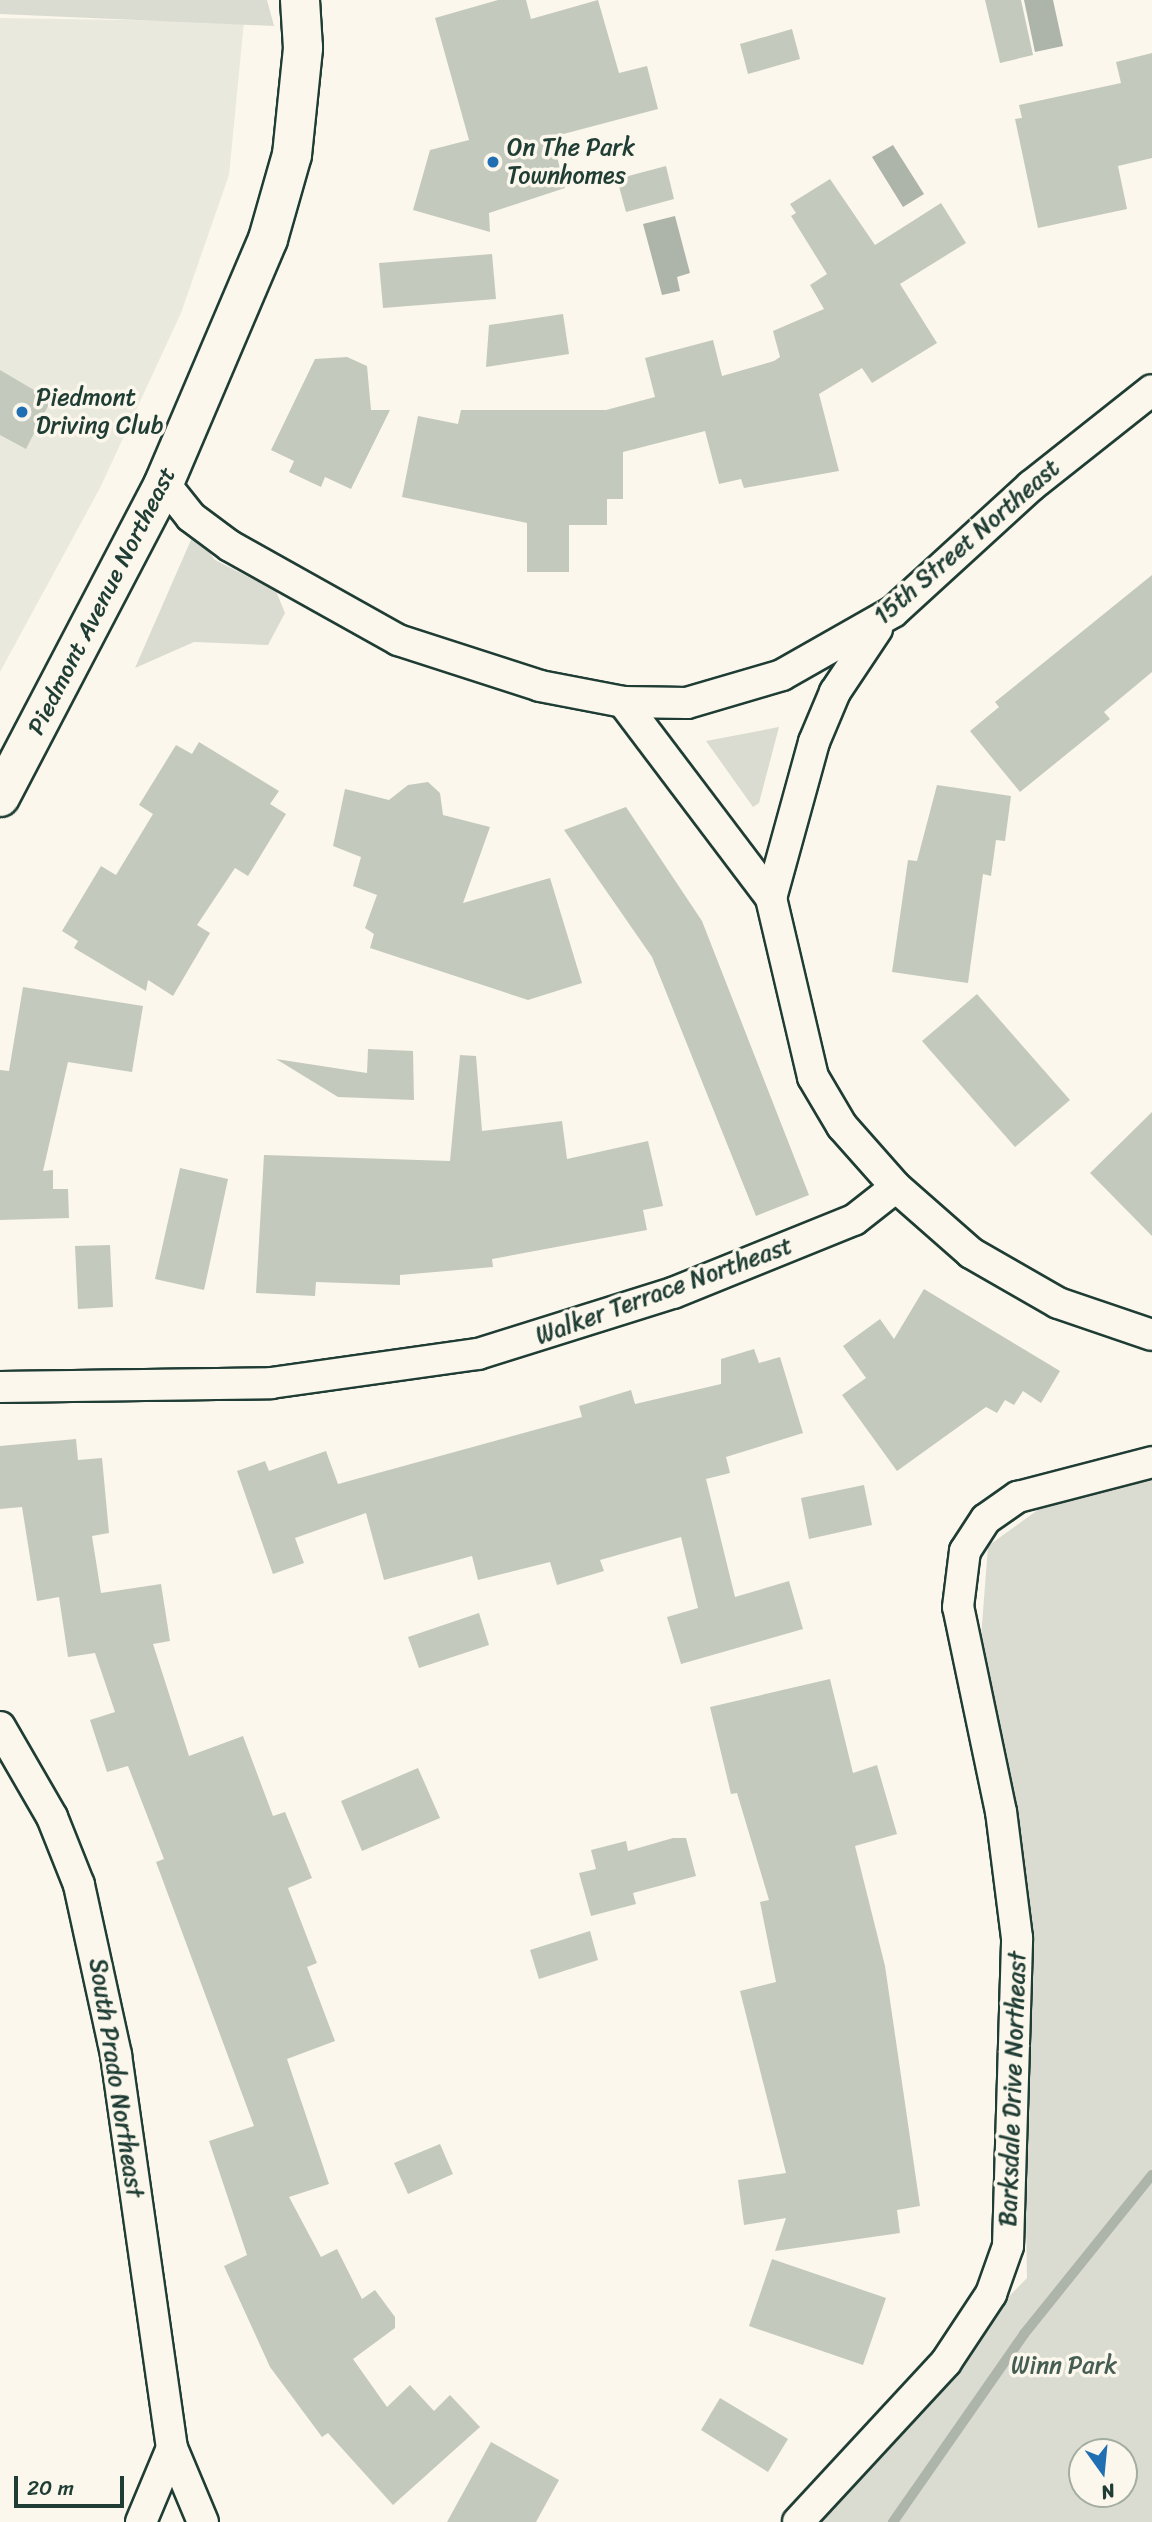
<!DOCTYPE html>
<style>
body{margin:0}
#map{position:relative;width:1152px;height:2522px;overflow:hidden;background:#fbf7ec;font-family:Sriracha,sans-serif}
div>[style]{position:absolute}
.built>*{inset:0;background:#eae9de}
.green>*{inset:0;background:#dbdcd1}
.water>*{inset:0;background:#adb4aa}
.stream>*{height:10px;margin:-5px;padding:0 5px;transform-origin:5px;border-radius:5px;background:#adb4aa}
.building>*{inset:0;background:#c4c9be}
.roads{filter:drop-shadow(2px 0 #1f3d34) drop-shadow(-2px 0 #1f3d34) drop-shadow(0 2px #1f3d34) drop-shadow(0 -2px #1f3d34)}
.street>*{height:30px;margin:-15px;padding:0 15px;transform-origin:15px;border-radius:15px;background:#fbf7ec}
.secondary>*{height:38px;margin:-19px;padding:0 19px;transform-origin:19px;border-radius:19px;background:#fbf7ec}
.dots>*{width:19px;height:19px;translate:-50% -50%;box-sizing:border-box;border:4px solid #fbf7ec;border-radius:50%}
span{translate:-50% -50%;white-space:nowrap;text-align:center;line-height:1.15;-webkit-text-stroke:7px #fbf7ec;paint-order:stroke}
.poi-label{font-size:24px;color:#1f3d34}
.left{translate:0 -50%;text-align:left}
.street-label{font-size:24px;color:#1f3d34}
.park-label{font-size:24px;color:#455d53}
.north{position:absolute;left:1068px;top:2438px;width:70px;height:70px;box-sizing:border-box;background:#fbf7ec;border:2px solid #a3ada2;border-radius:50%;rotate:165deg;font-size:19px;font-weight:700;line-height:28px;text-align:center;color:#1f3d34}
.north::after{content:'';display:block;margin:auto;width:24px;height:32px;background:#1f6fb2;clip-path:polygon(50% 0,100% 100%,50% 72%,0 100%)}
.scale{position:absolute;left:14px;top:2476px;width:110px;height:32px;box-sizing:border-box;border:4px solid #1f3d34;border-top:0;padding-left:9px;font-size:21px;line-height:24px;white-space:nowrap;color:#1f3d34;-webkit-text-stroke:5px #fbf7ec;paint-order:stroke}
</style>
<div id="map">
<div class="built">
<div style="clip-path:polygon(0 18px,244px 22px,229px 175px,181px 313px,100px 488px,0 672px)"></div>
</div>
<div class="green">
<div style="clip-path:polygon(0 0,267px 0,274px 26px,0 14px)"></div>
<div style="clip-path:polygon(194px 533px,215px 560px,276px 591px,285px 613px,268px 645px,194px 642px,135px 668px)"></div>
<div style="clip-path:polygon(779px 727px,759px 803px,753px 807px,706px 741px)"></div>
<div style="clip-path:polygon(evenodd,1152px 1457px,1152px 2522px,789px 2522px,1027px 2278px,1021px 1939px,978px 1677px,988px 1546px,1083px 1477px,1152px 1457px,1082px 2452px,1124px 2452px,1124px 2494px,1082px 2494px,1082px 2452px)"></div>
</div>
<div class="water">
<div style="clip-path:polygon(1024px 0,1053px 0,1063px 46px,1035px 52px)"></div>
<div style="clip-path:polygon(893px 145px,924px 194px,903px 207px,872px 157px)"></div>
<div style="clip-path:polygon(675px 216px,690px 273px,677px 277px,680px 291px,662px 295px,643px 224px)"></div>
</div>
<div class="stream">
<div style="left:893px;top:2522px;width:229px;rotate:-55.1deg"></div>
<div style="left:1024px;top:2334px;width:204px;rotate:-51.2deg"></div>
</div>
<div class="building">
<div style="clip-path:polygon(498px 0,526px 0,531px 19px,598px 0,619px 73px,647px 66px,658px 109px,552px 137px,565px 188px,489px 213px,490px 232px,413px 210px,430px 150px,469px 140px,435px 18px)"></div>
<div style="clip-path:polygon(985px 0,1021px 0,1033px 55px,1000px 63px)"></div>
<div style="clip-path:polygon(792px 29px,800px 59px,748px 74px,740px 44px)"></div>
<div style="clip-path:polygon(1152px 53px,1152px 158px,1118px 166px,1127px 209px,1038px 228px,1015px 119px,1022px 118px,1019px 105px,1121px 83px,1116px 62px)"></div>
<div style="clip-path:polygon(666px 166px,674px 199px,626px 212px,617px 179px)"></div>
<div style="clip-path:polygon(830px 179px,875px 245px,941px 203px,966px 243px,900px 284px,937px 343px,872px 383px,862px 368px,819px 394px,839px 471px,744px 488px,741px 479px,719px 484px,705px 431px,623px 452px,623px 499px,607px 499px,607px 525px,569px 525px,569px 572px,527px 572px,527px 523px,402px 497px,418px 416px,458px 424px,461px 410px,606px 410px,655px 397px,645px 358px,713px 340px,722px 376px,774px 361px,780px 357px,773px 331px,824px 309px,810px 285px,827px 274px,791px 216px,796px 213px,790px 204px)"></div>
<div style="clip-path:polygon(492px 254px,496px 299px,383px 308px,379px 263px)"></div>
<div style="clip-path:polygon(563px 314px,569px 354px,486px 367px,489px 325px)"></div>
<div style="clip-path:polygon(347px 357px,367px 366px,371px 410px,390px 410px,351px 489px,325px 477px,321px 487px,289px 472px,294px 461px,271px 450px,315px 359px)"></div>
<div style="clip-path:polygon(0 370px,51px 400px,26px 449px,0 435px)"></div>
<div style="clip-path:polygon(1152px 575px,1152px 672px,1104px 712px,1110px 719px,1020px 792px,970px 731px,999px 707px,995px 702px)"></div>
<div style="clip-path:polygon(199px 742px,279px 791px,270px 804px,286px 814px,248px 876px,235px 868px,197px 925px,210px 933px,173px 996px,148px 980px,146px 991px,74px 948px,78px 941px,62px 931px,101px 866px,116px 875px,153px 814px,139px 805px,176px 745px,192px 754px)"></div>
<div style="clip-path:polygon(428px 782px,440px 793px,443px 815px,490px 827px,463px 903px,550px 878px,582px 983px,528px 1000px,370px 948px,374px 934px,365px 928px,377px 895px,353px 886px,361px 857px,333px 846px,345px 789px,389px 800px,408px 785px)"></div>
<div style="clip-path:polygon(937px 785px,1011px 796px,1005px 841px,996px 840px,991px 876px,983px 874px,968px 983px,892px 972px,908px 860px,917px 861px)"></div>
<div style="clip-path:polygon(626px 807px,702px 921px,809px 1195px,756px 1216px,652px 957px,564px 830px)"></div>
<div style="clip-path:polygon(23px 987px,143px 1006px,132px 1072px,68px 1062px,43px 1171px,53px 1170px,53px 1189px,68px 1189px,69px 1218px,0 1220px,0 1070px,9px 1071px)"></div>
<div style="clip-path:polygon(977px 994px,1070px 1100px,1015px 1147px,922px 1041px)"></div>
<div style="clip-path:polygon(368px 1049px,413px 1051px,414px 1100px,338px 1097px,276px 1059px,367px 1073px)"></div>
<div style="clip-path:polygon(460px 1055px,476px 1056px,482px 1131px,562px 1121px,567px 1159px,648px 1141px,663px 1206px,643px 1210px,647px 1230px,492px 1259px,493px 1267px,400px 1275px,400px 1285px,316px 1282px,315px 1296px,256px 1293px,264px 1155px,450px 1161px)"></div>
<div style="clip-path:polygon(1152px 1112px,1152px 1236px,1090px 1173px)"></div>
<div style="clip-path:polygon(180px 1168px,228px 1179px,204px 1290px,155px 1279px)"></div>
<div style="clip-path:polygon(110px 1245px,113px 1307px,78px 1309px,75px 1246px)"></div>
<div style="clip-path:polygon(924px 1289px,1060px 1371px,1041px 1403px,1023px 1391px,1014px 1405px,1005px 1400px,997px 1413px,986px 1407px,897px 1471px,842px 1395px,866px 1378px,843px 1346px,880px 1319px,894px 1339px)"></div>
<div style="clip-path:polygon(754px 1349px,759px 1363px,780px 1357px,803px 1433px,726px 1457px,730px 1473px,706px 1479px,735px 1597px,789px 1581px,803px 1629px,681px 1664px,667px 1617px,698px 1608px,681px 1537px,600px 1560px,604px 1571px,557px 1585px,550px 1562px,478px 1580px,472px 1556px,384px 1580px,366px 1513px,295px 1538px,304px 1563px,273px 1574px,237px 1471px,265px 1461px,269px 1471px,326px 1451px,338px 1484px,582px 1417px,579px 1406px,631px 1390px,635px 1404px,721px 1384px,721px 1359px)"></div>
<div style="clip-path:polygon(76px 1439px,78px 1460px,102px 1458px,109px 1533px,92px 1536px,101px 1593px,161px 1584px,170px 1641px,153px 1644px,189px 1756px,243px 1736px,273px 1816px,285px 1812px,312px 1878px,288px 1888px,317px 1963px,307px 1967px,335px 2041px,287px 2059px,329px 2184px,289px 2197px,321px 2257px,337px 2249px,362px 2299px,375px 2290px,395px 2317px,395px 2328px,353px 2359px,387px 2407px,410px 2385px,434px 2411px,450px 2395px,480px 2427px,393px 2505px,328px 2433px,322px 2437px,270px 2367px,224px 2266px,247px 2255px,209px 2141px,254px 2126px,156px 1862px,164px 1859px,128px 1766px,107px 1772px,90px 1720px,115px 1712px,95px 1653px,68px 1657px,59px 1597px,37px 1601px,22px 1507px,0 1509px,0 1446px)"></div>
<div style="clip-path:polygon(864px 1485px,872px 1525px,809px 1539px,801px 1498px)"></div>
<div style="clip-path:polygon(479px 1613px,489px 1645px,419px 1668px,408px 1637px)"></div>
<div style="clip-path:polygon(830px 1679px,853px 1773px,877px 1765px,897px 1834px,855px 1846px,885px 1966px,920px 2206px,897px 2210px,900px 2233px,775px 2251px,786px 2218px,744px 2225px,738px 2180px,786px 2173px,740px 1991px,776px 1982px,760px 1902px,769px 1900px,737px 1793px,731px 1794px,710px 1707px)"></div>
<div style="clip-path:polygon(418px 1768px,440px 1818px,362px 1851px,341px 1801px)"></div>
<div style="clip-path:polygon(673px 1838px,686px 1838px,696px 1876px,633px 1893px,636px 1904px,591px 1916px,579px 1873px,596px 1869px,591px 1850px,626px 1841px,628px 1851px)"></div>
<div style="clip-path:polygon(590px 1931px,598px 1960px,539px 1979px,530px 1950px)"></div>
<div style="clip-path:polygon(440px 2144px,453px 2174px,408px 2194px,394px 2163px)"></div>
<div style="clip-path:polygon(772px 2259px,886px 2298px,863px 2365px,749px 2326px)"></div>
<div style="clip-path:polygon(720px 2398px,788px 2439px,768px 2472px,701px 2430px)"></div>
<div style="clip-path:polygon(491px 2442px,559px 2480px,536px 2522px,447px 2522px)"></div>
</div>
<div class="roads">
<div class="street">
<div style="left:164px;top:483px;width:43px;rotate:51.5deg"></div>
<div style="left:191px;top:517px;width:49px;rotate:36.6deg"></div>
<div style="left:230px;top:546px;width:193px;rotate:29.2deg"></div>
<div style="left:398px;top:640px;width:149px;rotate:17.9deg"></div>
<div style="left:540px;top:686px;width:85px;rotate:10.9deg"></div>
<div style="left:623px;top:702px;width:64px;rotate:0.9deg"></div>
<div style="left:687px;top:703px;width:99px;rotate:-16.4deg"></div>
<div style="left:782px;top:675px;width:128px;rotate:-29.6deg"></div>
<div style="left:893px;top:612px;width:187px;rotate:-42.4deg"></div>
<div style="left:1031px;top:486px;width:154px;rotate:-38.4deg"></div>
<div style="left:877px;top:629px;width:76px;rotate:123.7deg"></div>
<div style="left:835px;top:692px;width:54px;rotate:112.8deg"></div>
<div style="left:814px;top:742px;width:162px;rotate:105.4deg"></div>
<div style="left:771px;top:898px;width:184px;rotate:76.8deg"></div>
<div style="left:813px;top:1077px;width:57px;rotate:59.4deg"></div>
<div style="left:842px;top:1126px;width:81px;rotate:48.5deg"></div>
<div style="left:896px;top:1187px;width:100px;rotate:41.3deg"></div>
<div style="left:971px;top:1253px;width:100px;rotate:29.9deg"></div>
<div style="left:1058px;top:1303px;width:99px;rotate:18.8deg"></div>
<div style="left:623px;top:702px;width:246px;rotate:52.9deg"></div>
<div style="left:0;top:1387px;width:271px;rotate:-0.8deg"></div>
<div style="left:271px;top:1383px;width:209px;rotate:-8deg"></div>
<div style="left:478px;top:1354px;width:204px;rotate:-17.4deg"></div>
<div style="left:673px;top:1293px;width:195px;rotate:-22deg"></div>
<div style="left:854px;top:1220px;width:53px;rotate:-38.2deg"></div>
<div style="left:0;top:1727px;width:104px;rotate:60deg"></div>
<div style="left:52px;top:1817px;width:73px;rotate:68.3deg"></div>
<div style="left:79px;top:1885px;width:174px;rotate:77.7deg"></div>
<div style="left:116px;top:2055px;width:397px;rotate:81.9deg"></div>
<div style="left:172px;top:2448px;width:80px;rotate:67.3deg"></div>
<div style="left:141px;top:2522px;width:80px;rotate:-67.3deg"></div>
<div style="left:798px;top:2522px;width:218px;rotate:-47.2deg"></div>
<div style="left:946px;top:2362px;width:82px;rotate:-56.5deg"></div>
<div style="left:991px;top:2294px;width:51px;rotate:-70.5deg"></div>
<div style="left:1008px;top:2246px;width:308px;rotate:-88.3deg"></div>
<div style="left:1017px;top:1938px;width:127px;rotate:-97.2deg"></div>
<div style="left:1001px;top:1812px;width:209px;rotate:-101.8deg"></div>
<div style="left:958px;top:1607px;width:56px;rotate:-82.9deg"></div>
<div style="left:965px;top:1551px;width:38px;rotate:-57deg"></div>
<div style="left:986px;top:1519px;width:39px;rotate:-35deg"></div>
<div style="left:1018px;top:1497px;width:138px;rotate:-14.6deg"></div>
</div>
<div class="secondary">
<div style="left:0;top:797px;width:354px;rotate:-62.4deg"></div>
<div style="left:164px;top:483px;width:265px;rotate:-66.9deg"></div>
<div style="left:268px;top:239px;width:87px;rotate:-74.1deg"></div>
<div style="left:292px;top:155px;width:108px;rotate:-84.1deg"></div>
<div style="left:303px;top:48px;width:48px;rotate:-93.6deg"></div>
</div>
</div>
<div class="dots">
<div style="left:493px;top:162px;background:#1f6fb2"></div>
<div style="left:22px;top:412px;background:#1f6fb2"></div>
</div>
<div class="poi-label">
<span class="left" style="left:507px;top:162px">On The Park<br>Townhomes</span>
<span class="left" style="left:36px;top:412px">Piedmont<br>Driving Club</span>
</div>
<div class="street-label">
<span style="left:967px;top:542px;rotate:-41deg">15th Street Northeast</span>
<span style="left:102px;top:601px;rotate:-63deg">Piedmont Avenue Northeast</span>
<span style="left:664px;top:1291px;rotate:-20deg">Walker Terrace Northeast</span>
<span style="left:116px;top:2078px;rotate:81deg">South Prado Northeast</span>
<span style="left:1013px;top:2089px;rotate:-88deg">Barksdale Drive Northeast</span>
</div>
<div class="park-label">
<span style="left:1064px;top:2366px">Winn Park</span>
</div>
<div class="north">N</div>
<div class="scale">20 m</div>
</div>
